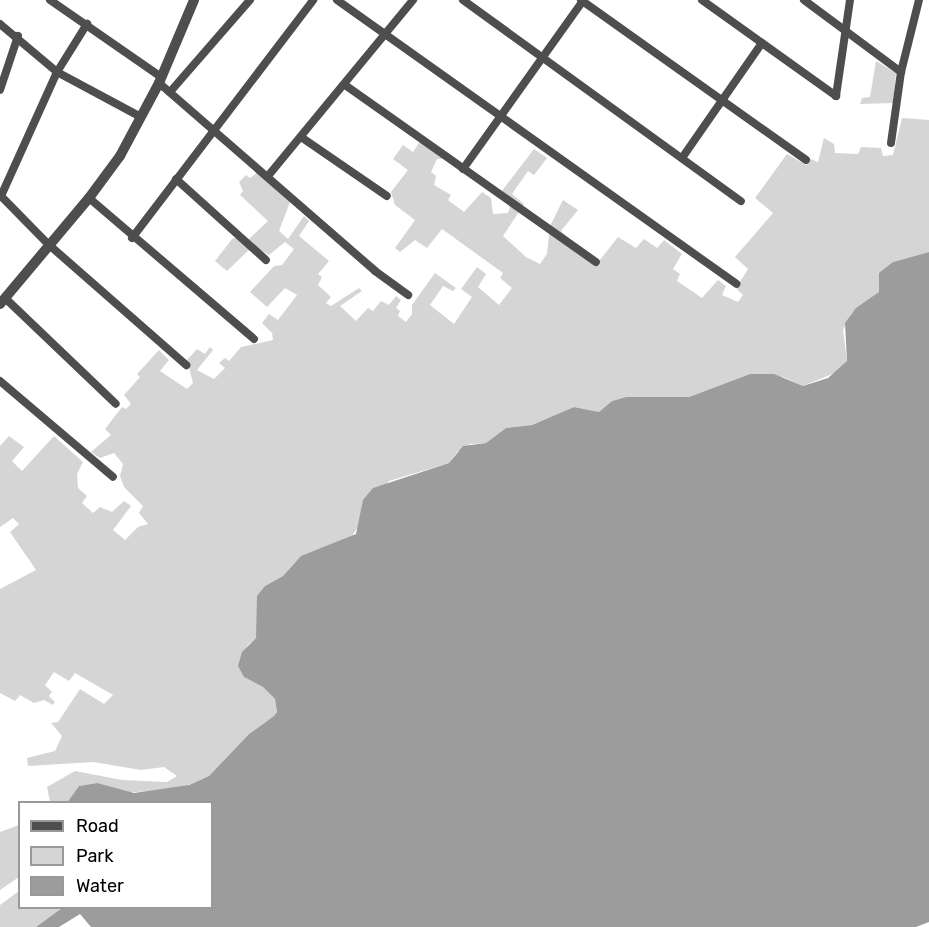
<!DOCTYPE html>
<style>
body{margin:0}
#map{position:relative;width:929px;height:927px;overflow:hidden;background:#fff;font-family:Rubik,sans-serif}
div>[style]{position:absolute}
.green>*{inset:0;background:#d5d5d5}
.water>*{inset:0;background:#9c9c9c}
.minor>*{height:8px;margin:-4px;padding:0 4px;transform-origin:4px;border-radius:4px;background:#4e4e4e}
.tertiary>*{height:10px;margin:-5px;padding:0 5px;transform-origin:5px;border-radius:5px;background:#4e4e4e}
span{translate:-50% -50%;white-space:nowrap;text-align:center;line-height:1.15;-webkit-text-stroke:6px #fff;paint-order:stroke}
.legend{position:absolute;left:18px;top:801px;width:195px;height:108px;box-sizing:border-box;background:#fff;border:2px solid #999;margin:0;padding:8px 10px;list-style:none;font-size:18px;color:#000}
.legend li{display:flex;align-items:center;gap:12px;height:30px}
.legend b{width:30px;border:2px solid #999}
</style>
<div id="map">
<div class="green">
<div style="clip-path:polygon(876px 61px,896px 73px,893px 103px,860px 104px,862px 98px,870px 97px)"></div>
<div style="clip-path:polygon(902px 118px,929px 120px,929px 252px,893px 262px,880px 279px,879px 292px,851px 314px,843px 330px,847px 361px,837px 372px,803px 386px,783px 377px,750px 374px,689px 397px,626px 397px,612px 401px,599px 412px,574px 407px,532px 425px,506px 428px,486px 443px,470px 444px,457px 452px,449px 463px,389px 481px,350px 539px,301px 556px,283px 576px,265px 586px,256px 638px,247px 646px,244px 677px,263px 687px,275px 699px,277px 712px,274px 716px,249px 734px,209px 776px,181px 788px,126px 793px,97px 783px,79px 786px,68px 802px,50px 802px,47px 787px,75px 771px,122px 780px,167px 782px,177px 776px,164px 767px,141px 770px,93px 762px,28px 766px,27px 758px,55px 751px,62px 736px,51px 723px,58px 722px,80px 689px,104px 704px,113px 695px,75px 673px,69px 681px,54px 672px,45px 685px,52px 692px,49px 696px,55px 702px,53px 705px,44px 700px,34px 703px,20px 695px,15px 701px,0 693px,0 589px,36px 570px,10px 532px,19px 524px,13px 518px,0 527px,0 446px,9px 436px,24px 447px,12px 461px,22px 471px,54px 436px,83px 462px,77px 474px,78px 488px,87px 496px,82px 503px,93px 513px,100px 507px,112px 512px,124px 501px,131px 506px,113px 530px,125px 540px,138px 527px,148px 524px,139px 513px,143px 506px,124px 487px,120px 476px,123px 464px,114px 453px,100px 458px,91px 452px,111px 435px,105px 429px,122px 407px,126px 409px,131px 404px,124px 395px,140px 377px,137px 374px,159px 350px,169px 360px,160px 371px,187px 389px,193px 383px,187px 360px,197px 349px,205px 354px,210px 347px,213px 350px,197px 370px,214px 379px,225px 368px,219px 363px,225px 358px,229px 361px,241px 347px,273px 340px,272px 333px,262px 323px,269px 314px,278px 320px,297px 295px,285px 288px,267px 307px,250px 292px,274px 266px,282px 265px,294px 249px,285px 242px,269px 255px,253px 246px,227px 271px,215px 261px,233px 238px,249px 239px,268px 221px,240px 195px,243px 191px,239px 182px,246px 175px,250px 178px,258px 172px,290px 202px,279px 231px,288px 239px,304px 216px,309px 221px,299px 236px,329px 261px,318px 274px,322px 277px,318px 285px,331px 297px,326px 303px,331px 306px,359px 288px,362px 291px,340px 306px,356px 321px,368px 308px,373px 311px,381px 301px,389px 305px,396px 296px,401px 300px,396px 308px,400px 311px,398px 316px,406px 322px,412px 314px,412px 305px,435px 273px,456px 288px,453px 291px,443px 286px,430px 305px,454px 324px,472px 297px,461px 289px,477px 267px,486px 274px,478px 287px,499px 305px,512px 288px,500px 278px,503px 273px,442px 229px,427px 248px,415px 240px,400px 252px,395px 248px,415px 220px,395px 205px,391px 192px,408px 170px,393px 159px,403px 145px,413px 152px,423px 137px,444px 159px,437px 159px,431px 172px,436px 176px,434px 185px,451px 195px,448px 200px,464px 212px,482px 192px,491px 198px,493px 214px,508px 213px,512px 200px,501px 192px,534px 149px,547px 158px,534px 175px,528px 171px,512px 194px,524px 204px,503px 236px,526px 257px,540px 264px,547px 254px,550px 226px,563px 200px,578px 210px,561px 231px,592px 263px,596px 265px,618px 237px,636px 248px,644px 239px,657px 248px,664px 240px,682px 254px,673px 269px,680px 274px,677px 281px,702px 298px,718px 280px,726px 286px,722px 295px,738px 302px,743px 295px,736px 288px,748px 269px,735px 257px,773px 213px,755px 198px,787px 154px,806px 165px,811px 159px,818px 162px,824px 138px,834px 144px,835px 153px,858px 154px,861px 147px,881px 148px,883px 156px,893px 155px)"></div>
<div style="clip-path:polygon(19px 825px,19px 877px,0 890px,0 832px)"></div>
<div style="clip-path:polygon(19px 891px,20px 908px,62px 908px,36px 927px,0 927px,0 905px)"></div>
</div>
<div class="water">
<div style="clip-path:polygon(929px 252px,929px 922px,916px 927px,91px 927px,80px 914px,59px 927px,36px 927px,62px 908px,212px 908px,212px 802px,68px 802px,69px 800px,79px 786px,97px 783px,134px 793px,189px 785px,209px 776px,249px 734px,274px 716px,277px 712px,275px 699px,263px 687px,244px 677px,238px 666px,242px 652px,256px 638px,257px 596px,265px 586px,283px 576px,301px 556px,356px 534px,363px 500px,373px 488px,449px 463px,463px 446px,486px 443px,506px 428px,532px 425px,574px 407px,599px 412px,612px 401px,626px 397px,689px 397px,750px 374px,774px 374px,803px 386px,828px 378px,847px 361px,845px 323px,856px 308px,879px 292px,879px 273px,893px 262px)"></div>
</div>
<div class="minor">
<div style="left:50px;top:0;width:135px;rotate:34.7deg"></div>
<div style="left:337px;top:0;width:490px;rotate:35.4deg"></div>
<div style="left:463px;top:0;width:343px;rotate:35.9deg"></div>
<div style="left:581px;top:0;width:276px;rotate:35.4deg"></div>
<div style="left:702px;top:0;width:165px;rotate:35.6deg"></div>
<div style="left:836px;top:96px;width:97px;rotate:-81.7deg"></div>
<div style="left:804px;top:0;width:121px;rotate:36.6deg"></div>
<div style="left:0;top:24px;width:75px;rotate:40.1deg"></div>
<div style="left:57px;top:72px;width:95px;rotate:28.2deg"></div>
<div style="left:159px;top:83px;width:286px;rotate:41deg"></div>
<div style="left:375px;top:271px;width:41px;rotate:36deg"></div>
<div style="left:345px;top:85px;width:307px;rotate:35.2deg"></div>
<div style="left:0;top:90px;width:57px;rotate:-71.6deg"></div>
<div style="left:170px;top:92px;width:122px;rotate:-49deg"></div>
<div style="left:301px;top:137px;width:104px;rotate:34.5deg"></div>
<div style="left:891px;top:143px;width:72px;rotate:-82deg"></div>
<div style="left:901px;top:72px;width:74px;rotate:-76deg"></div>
<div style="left:682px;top:158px;width:140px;rotate:-55.2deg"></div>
<div style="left:463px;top:169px;width:206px;rotate:-54.5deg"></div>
<div style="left:268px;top:176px;width:228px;rotate:-50.5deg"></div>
<div style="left:176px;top:179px;width:121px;rotate:42deg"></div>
<div style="left:0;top:195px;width:69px;rotate:45.6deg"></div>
<div style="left:48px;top:244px;width:184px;rotate:41.2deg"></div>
<div style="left:1px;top:196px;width:136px;rotate:-65.7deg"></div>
<div style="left:57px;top:72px;width:57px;rotate:-58deg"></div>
<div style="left:89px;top:198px;width:217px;rotate:40.5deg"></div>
<div style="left:132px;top:238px;width:299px;rotate:-52.7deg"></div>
<div style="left:5px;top:298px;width:153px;rotate:43.7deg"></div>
<div style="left:0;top:381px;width:148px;rotate:40.3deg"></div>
</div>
<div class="tertiary">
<div style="left:0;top:304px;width:138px;rotate:-50deg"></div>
<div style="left:89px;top:198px;width:52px;rotate:-53.6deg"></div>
<div style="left:120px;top:156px;width:83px;rotate:-61.9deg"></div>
<div style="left:159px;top:83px;width:90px;rotate:-67.1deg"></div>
</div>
<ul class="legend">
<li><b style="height:8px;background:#4e4e4e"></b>Road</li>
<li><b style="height:16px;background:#d5d5d5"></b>Park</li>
<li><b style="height:16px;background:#9c9c9c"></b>Water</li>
</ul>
</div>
